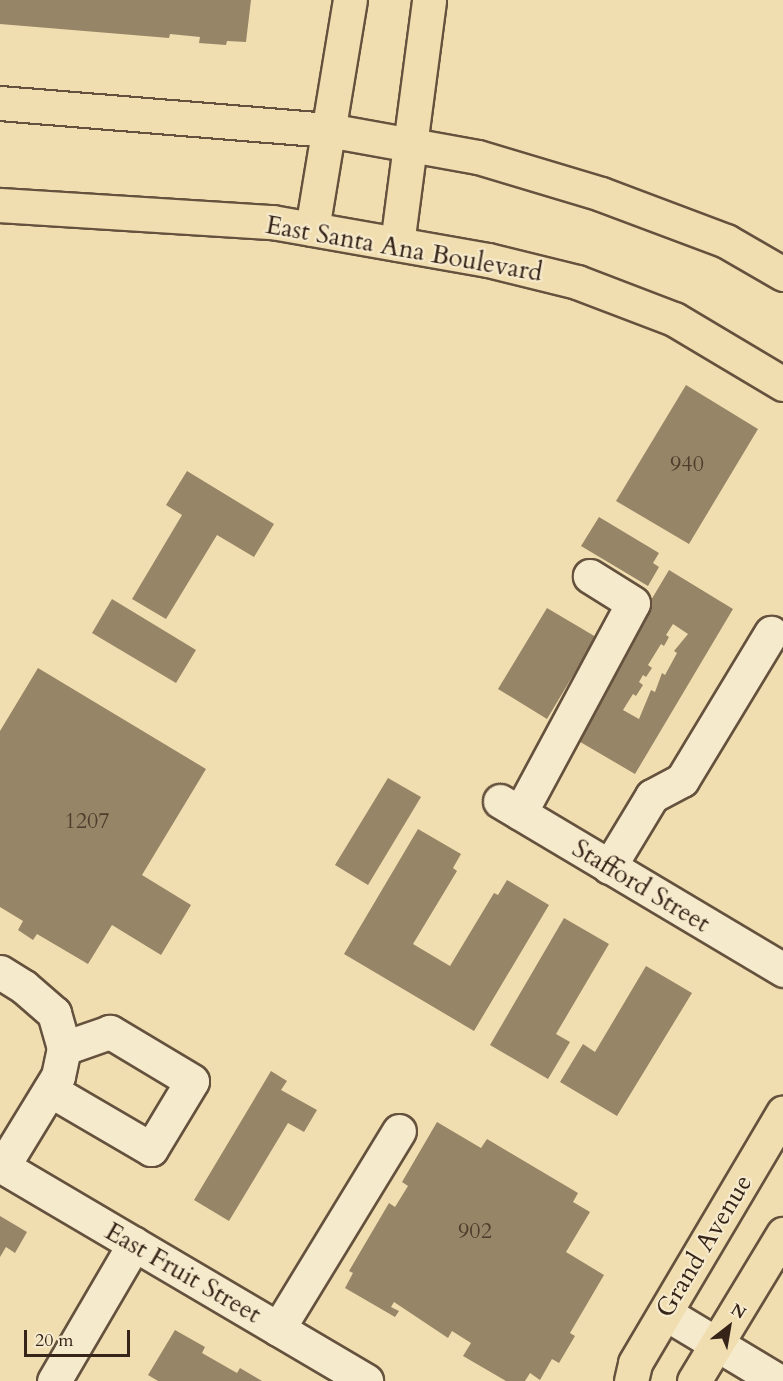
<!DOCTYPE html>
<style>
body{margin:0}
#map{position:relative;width:783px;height:1381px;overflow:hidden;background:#f1deb0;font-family:Cardo,serif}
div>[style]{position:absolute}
.building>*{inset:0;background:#978567}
.roads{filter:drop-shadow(2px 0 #65523e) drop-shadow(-2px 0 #65523e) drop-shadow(0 2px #65523e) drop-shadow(0 -2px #65523e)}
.minor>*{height:33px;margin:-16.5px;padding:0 16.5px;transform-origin:16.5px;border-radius:16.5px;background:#f6eacc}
.major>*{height:33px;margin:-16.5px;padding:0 16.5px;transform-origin:16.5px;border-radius:16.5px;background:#f1deb0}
.highway>*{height:33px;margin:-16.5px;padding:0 16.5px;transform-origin:16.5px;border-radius:16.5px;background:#f1deb0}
span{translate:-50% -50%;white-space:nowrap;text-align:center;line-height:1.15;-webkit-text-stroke:4.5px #f6eacc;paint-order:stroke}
.number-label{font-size:22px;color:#4e3c2c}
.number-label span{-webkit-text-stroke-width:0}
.street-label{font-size:26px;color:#362418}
.north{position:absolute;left:699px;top:1297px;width:60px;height:60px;-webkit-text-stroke:4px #f6eacc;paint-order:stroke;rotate:31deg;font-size:16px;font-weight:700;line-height:24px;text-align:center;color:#362418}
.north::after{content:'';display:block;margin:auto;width:21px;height:27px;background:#362418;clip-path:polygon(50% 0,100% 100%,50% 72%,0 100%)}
.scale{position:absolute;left:24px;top:1330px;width:106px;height:27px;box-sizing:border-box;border:3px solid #362418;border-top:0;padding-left:8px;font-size:18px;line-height:21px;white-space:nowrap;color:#362418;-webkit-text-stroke:4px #f6eacc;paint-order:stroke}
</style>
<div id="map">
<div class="building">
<div style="clip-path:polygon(0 0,251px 0,246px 42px,227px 41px,226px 45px,199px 43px,200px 37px,170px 34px,169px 38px,0 24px)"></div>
<div style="clip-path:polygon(686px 385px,758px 429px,689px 544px,616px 501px)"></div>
<div style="clip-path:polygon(187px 471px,274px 524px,254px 557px,217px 535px,166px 619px,132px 599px,182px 515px,166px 505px)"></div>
<div style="clip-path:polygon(599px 517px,659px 553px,653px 563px,659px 567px,648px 586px,581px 546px)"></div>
<div style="clip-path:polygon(evenodd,669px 570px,733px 609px,635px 774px,570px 736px,669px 570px,673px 624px,688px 634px,674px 651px,677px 653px,665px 675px,662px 673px,655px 692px,651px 690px,639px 719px,623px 710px,633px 694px,636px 696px,643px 685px,639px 682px,643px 675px,646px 677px,652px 668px,648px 665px,661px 644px,664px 646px,669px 637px,666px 635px,673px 624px)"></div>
<div style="clip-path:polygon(112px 599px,196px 650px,176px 683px,92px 633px)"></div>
<div style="clip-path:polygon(547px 608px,596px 637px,547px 719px,498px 689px)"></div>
<div style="clip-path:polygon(38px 668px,206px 769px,142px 875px,191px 905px,161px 955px,112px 925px,88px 964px,37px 934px,33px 940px,18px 930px,23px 921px,0 907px,0 731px)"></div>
<div style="clip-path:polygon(388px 778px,421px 797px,368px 885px,335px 865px)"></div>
<div style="clip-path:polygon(418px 829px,461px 854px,453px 868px,457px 871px,413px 944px,450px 966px,494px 893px,498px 895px,507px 880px,549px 905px,474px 1031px,344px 954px)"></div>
<div style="clip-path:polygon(564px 918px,609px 944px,556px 1034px,570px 1042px,548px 1079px,490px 1045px)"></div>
<div style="clip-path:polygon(646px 966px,692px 993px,617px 1116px,560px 1082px,583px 1044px,595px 1052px)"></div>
<div style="clip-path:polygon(271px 1071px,287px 1081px,281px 1090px,317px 1110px,304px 1132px,288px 1123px,229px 1221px,194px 1200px)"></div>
<div style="clip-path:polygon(437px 1122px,481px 1148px,487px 1139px,578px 1193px,573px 1202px,590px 1212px,566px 1252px,604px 1275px,570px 1333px,575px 1336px,559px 1363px,552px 1359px,540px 1380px,530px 1373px,525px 1381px,506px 1381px,463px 1356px,471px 1343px,452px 1331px,448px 1338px,394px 1302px,391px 1307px,399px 1311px,395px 1317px,345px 1288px,353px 1273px,349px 1271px,389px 1203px,395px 1207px,408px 1186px,402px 1182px)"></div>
<div style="clip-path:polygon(0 1216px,27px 1232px,15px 1253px,6px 1247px,0 1257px)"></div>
<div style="clip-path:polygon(175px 1330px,205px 1347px,202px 1353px,237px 1373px,240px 1368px,262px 1381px,158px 1381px,148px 1375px)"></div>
</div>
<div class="roads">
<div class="minor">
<div style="left:500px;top:801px;width:330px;rotate:30.8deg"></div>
<div style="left:520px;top:813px;width:238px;rotate:-61.7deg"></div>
<div style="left:633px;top:603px;width:51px;rotate:-147.9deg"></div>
<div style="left:609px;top:867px;width:83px;rotate:-58.8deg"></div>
<div style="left:652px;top:796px;width:34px;rotate:-28deg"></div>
<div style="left:682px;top:780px;width:172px;rotate:-58.8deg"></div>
<div style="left:0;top:972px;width:28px;rotate:32deg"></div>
<div style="left:24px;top:987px;width:40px;rotate:41deg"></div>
<div style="left:54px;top:1013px;width:36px;rotate:74deg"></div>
<div style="left:64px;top:1048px;width:29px;rotate:102deg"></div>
<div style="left:58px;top:1076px;width:105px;rotate:121.4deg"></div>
<div style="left:50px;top:1090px;width:117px;rotate:30.3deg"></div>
<div style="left:151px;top:1149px;width:79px;rotate:-58.9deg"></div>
<div style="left:192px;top:1081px;width:96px;rotate:-149.1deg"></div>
<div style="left:110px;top:1032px;width:49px;rotate:160.8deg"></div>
<div style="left:0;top:1165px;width:425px;rotate:30.5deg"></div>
<div style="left:665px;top:1313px;width:132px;rotate:31deg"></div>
<div style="left:278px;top:1329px;width:232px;rotate:-58.6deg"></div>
<div style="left:54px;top:1381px;width:159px;rotate:-59.7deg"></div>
</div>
<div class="major">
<div style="left:0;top:103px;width:329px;rotate:4.7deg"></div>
<div style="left:328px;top:130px;width:152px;rotate:10.2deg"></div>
<div style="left:478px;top:157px;width:128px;rotate:16.7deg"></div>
<div style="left:601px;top:194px;width:134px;rotate:20.6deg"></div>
<div style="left:726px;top:241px;width:66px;rotate:30.1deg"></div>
<div style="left:0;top:205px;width:273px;rotate:3.6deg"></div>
<div style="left:272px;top:222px;width:219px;rotate:10deg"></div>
<div style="left:488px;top:260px;width:92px;rotate:13.9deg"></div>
<div style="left:577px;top:282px;width:104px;rotate:20.9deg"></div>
<div style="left:674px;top:319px;width:127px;rotate:30.8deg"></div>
<div style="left:631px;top:1381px;width:18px;rotate:-77deg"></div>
<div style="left:635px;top:1363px;width:291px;rotate:-59.4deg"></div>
<div style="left:694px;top:1381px;width:172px;rotate:-58.8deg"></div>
</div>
<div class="highway">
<div style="left:312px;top:229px;width:232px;rotate:-80.6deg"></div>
<div style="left:397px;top:244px;width:246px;rotate:-82.5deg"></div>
</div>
</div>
<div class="number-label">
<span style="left:687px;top:465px">940</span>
<span style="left:87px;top:822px">1207</span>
<span style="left:475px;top:1232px">902</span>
</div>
<div class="street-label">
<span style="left:404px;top:249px;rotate:10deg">East Santa Ana Boulevard</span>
<span style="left:641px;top:886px;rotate:31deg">Stafford Street</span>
<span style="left:704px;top:1246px;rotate:-59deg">Grand Avenue</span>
<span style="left:183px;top:1273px;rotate:30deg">East Fruit Street</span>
</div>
<div class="north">N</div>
<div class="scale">20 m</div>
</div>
